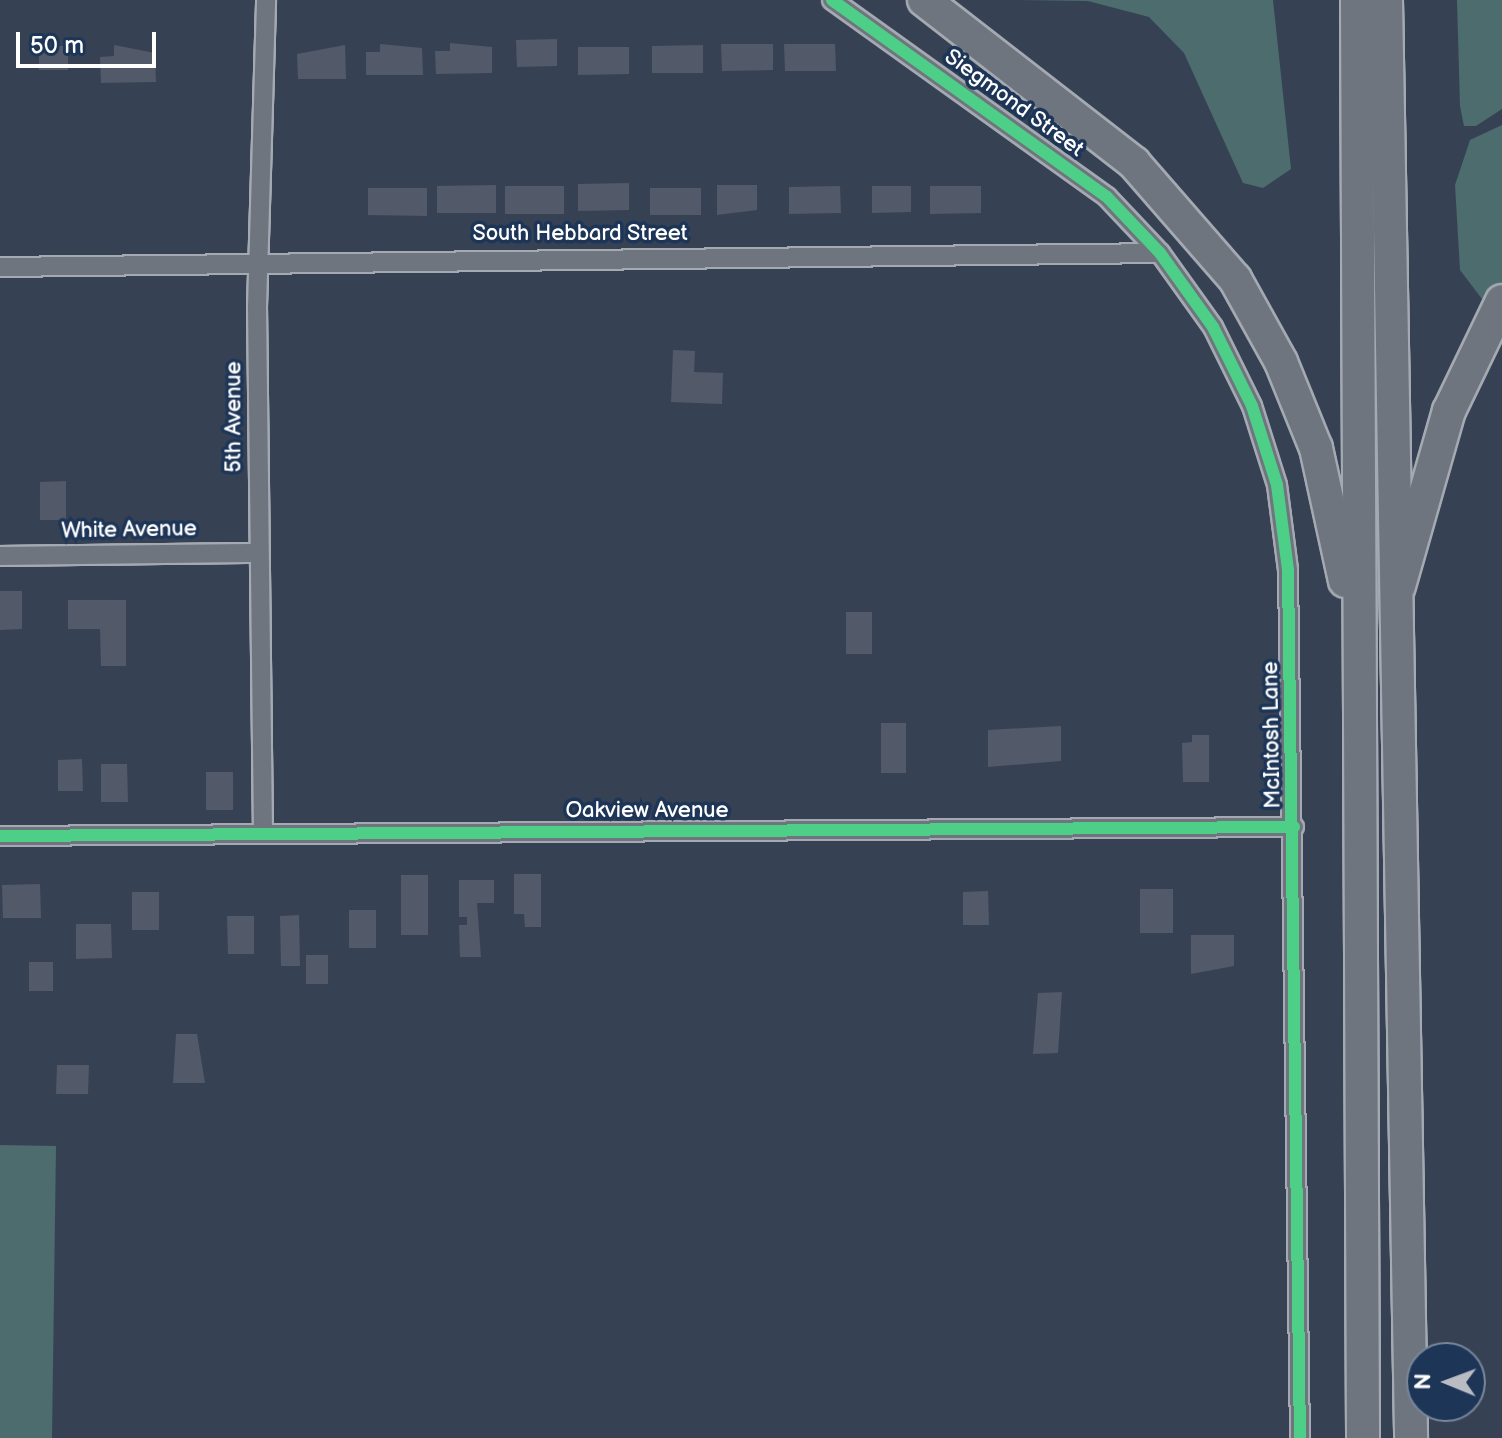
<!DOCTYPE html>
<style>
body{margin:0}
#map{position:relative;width:1502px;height:1438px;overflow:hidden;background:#364254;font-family:"Balsamiq Sans",sans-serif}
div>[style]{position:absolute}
.green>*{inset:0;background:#4d6c6d}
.building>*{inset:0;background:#525968}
.roads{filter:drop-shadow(2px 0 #a5aab2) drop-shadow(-2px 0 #a5aab2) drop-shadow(0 2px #a5aab2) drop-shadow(0 -2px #a5aab2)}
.street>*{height:18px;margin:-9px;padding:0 9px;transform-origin:9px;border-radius:9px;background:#6f757e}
.highway>*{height:32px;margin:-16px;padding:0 16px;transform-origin:16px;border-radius:16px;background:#6f757e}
.cycleway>*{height:12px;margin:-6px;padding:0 6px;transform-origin:6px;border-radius:6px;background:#4dcf88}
span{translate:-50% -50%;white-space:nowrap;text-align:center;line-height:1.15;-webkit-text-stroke:7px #1d3557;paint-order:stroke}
.street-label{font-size:22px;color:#fff}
.north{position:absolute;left:1406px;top:1342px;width:80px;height:80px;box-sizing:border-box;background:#1d3557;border:2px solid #77869a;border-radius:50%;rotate:271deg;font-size:22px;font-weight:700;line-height:32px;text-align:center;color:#fff}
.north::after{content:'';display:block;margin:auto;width:28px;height:36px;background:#b9bdc3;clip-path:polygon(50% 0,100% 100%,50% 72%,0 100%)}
.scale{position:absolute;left:16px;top:32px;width:140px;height:36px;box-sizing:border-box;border:4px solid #fff;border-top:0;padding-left:10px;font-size:24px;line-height:28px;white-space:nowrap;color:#fff;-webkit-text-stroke:6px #1d3557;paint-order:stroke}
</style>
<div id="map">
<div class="green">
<div style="clip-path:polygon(1017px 0,1273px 0,1291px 169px,1263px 188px,1243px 183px,1184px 53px,1149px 17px,1088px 1px)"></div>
<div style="clip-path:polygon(1457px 0,1502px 0,1502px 109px,1476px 126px,1464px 126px,1460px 106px)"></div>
<div style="clip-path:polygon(1502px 125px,1502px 293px,1482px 299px,1460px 270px,1455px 185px,1470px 140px)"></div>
<div style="clip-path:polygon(0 1145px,56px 1146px,52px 1438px,0 1438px)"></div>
</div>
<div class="building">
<div style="clip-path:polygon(557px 39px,557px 66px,517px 67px,516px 40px)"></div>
<div style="clip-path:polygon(450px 43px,492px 47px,492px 73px,436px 74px,435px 51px,450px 51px)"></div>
<div style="clip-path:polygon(380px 44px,422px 48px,423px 75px,366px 75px,366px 52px,380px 52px)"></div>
<div style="clip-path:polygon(721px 44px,773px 44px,773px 70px,722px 71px)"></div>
<div style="clip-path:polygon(784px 44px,835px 44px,836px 71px,785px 71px)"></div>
<div style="clip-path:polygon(114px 45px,155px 53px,156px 82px,101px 83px,100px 57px,114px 56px)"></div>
<div style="clip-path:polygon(345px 45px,346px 79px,298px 79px,297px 54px)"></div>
<div style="clip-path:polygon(703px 45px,703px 73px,652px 73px,652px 46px)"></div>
<div style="clip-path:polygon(39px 46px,68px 46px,68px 70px,39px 70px)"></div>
<div style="clip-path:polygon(578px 47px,629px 47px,629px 74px,578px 75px)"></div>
<div style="clip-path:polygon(629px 183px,629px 210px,578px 211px,578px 184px)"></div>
<div style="clip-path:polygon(496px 185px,496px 213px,437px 213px,437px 186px)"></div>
<div style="clip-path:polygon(717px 185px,757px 185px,757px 210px,717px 215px)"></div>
<div style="clip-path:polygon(505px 186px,564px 186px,564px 214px,505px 214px)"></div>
<div style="clip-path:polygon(840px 186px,841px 213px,789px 214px,789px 187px)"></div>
<div style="clip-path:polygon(872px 186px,911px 186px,911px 212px,872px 213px)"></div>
<div style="clip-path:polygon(930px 186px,981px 186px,981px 213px,930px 214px)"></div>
<div style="clip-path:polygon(368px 188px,427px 188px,427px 216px,368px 215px)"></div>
<div style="clip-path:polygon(650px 188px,701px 188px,701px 215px,650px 215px)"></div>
<div style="clip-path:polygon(673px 350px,695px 351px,694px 372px,723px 373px,722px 404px,671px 402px)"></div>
<div style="clip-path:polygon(66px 481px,66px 520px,40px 520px,40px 482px)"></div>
<div style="clip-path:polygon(0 591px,22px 591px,22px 629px,0 630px)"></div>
<div style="clip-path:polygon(68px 600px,126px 600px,126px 666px,101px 666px,100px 629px,68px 629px)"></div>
<div style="clip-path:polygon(846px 612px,872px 612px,872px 654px,846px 654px)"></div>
<div style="clip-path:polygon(881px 723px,906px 723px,906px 773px,881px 773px)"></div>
<div style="clip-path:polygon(1061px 726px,1061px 761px,988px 767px,988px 730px)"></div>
<div style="clip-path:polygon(1192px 735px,1209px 735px,1209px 782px,1183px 782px,1182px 743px,1192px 742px)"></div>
<div style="clip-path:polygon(82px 759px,83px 791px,58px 791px,58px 760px)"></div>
<div style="clip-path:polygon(101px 764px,127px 764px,128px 802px,101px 802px)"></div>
<div style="clip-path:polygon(206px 772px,233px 772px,233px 810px,206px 810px)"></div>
<div style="clip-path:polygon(514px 874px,541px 874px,541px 927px,525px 927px,524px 914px,514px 914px)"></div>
<div style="clip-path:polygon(401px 875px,428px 875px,428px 935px,401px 935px)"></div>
<div style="clip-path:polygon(459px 880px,494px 880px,494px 903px,477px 903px,481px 957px,460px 957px,459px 925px,467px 925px,467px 917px,459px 917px)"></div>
<div style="clip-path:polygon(40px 884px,41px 918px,3px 918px,2px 885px)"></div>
<div style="clip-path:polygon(1140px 889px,1173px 889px,1173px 933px,1140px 933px)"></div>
<div style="clip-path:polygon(988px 891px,989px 925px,963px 925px,963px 892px)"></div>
<div style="clip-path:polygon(132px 892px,159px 892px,159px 930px,132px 930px)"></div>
<div style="clip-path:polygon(349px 910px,376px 910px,376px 948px,349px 948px)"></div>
<div style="clip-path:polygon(299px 915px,300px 966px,281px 966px,280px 916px)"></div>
<div style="clip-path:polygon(227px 916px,254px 916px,254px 954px,228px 954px)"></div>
<div style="clip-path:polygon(76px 924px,111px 924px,112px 958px,76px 959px)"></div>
<div style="clip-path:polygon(1191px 935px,1234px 935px,1234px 966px,1191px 974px)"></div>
<div style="clip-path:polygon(306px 955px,328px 955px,328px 984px,306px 984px)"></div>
<div style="clip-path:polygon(29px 962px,53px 962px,53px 991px,29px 991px)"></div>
<div style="clip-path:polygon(1062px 992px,1058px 1053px,1033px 1054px,1038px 993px)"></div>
<div style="clip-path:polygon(176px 1034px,197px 1034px,205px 1083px,173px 1083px)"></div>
<div style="clip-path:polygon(57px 1065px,89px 1065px,88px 1094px,56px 1094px)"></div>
</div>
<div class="roads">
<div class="street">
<div style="left:832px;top:0;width:338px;rotate:35.6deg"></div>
<div style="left:1107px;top:197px;width:77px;rotate:46.6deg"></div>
<div style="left:1160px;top:253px;width:91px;rotate:54.4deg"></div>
<div style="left:1213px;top:327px;width:88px;rotate:63.7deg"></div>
<div style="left:1252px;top:406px;width:83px;rotate:72.4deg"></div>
<div style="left:1277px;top:485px;width:86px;rotate:82.6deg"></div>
<div style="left:1288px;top:570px;width:868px;rotate:89.21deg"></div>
<div style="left:0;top:267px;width:1160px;rotate:-0.69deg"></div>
<div style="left:0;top:556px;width:259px;rotate:-0.7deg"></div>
<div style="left:263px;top:834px;width:527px;rotate:-90.65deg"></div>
<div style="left:257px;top:307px;width:307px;rotate:-88.3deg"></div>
<div style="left:0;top:836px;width:1294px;rotate:-0.4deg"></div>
</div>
<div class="highway">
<div style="left:924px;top:0;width:266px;rotate:37.8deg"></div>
<div style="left:1134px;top:163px;width:154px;rotate:49deg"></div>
<div style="left:1235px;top:279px;width:95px;rotate:61deg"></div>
<div style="left:1281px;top:362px;width:93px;rotate:67.9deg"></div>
<div style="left:1316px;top:448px;width:136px;rotate:77.7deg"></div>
<div style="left:1357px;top:0;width:1438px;rotate:89.76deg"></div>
<div style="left:1386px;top:0;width:1438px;rotate:89deg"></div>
<div style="left:1399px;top:586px;width:182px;rotate:-74.1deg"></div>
<div style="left:1449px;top:411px;width:122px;rotate:-64.3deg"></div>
</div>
</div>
<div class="cycleway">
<div style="left:832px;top:0;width:338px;rotate:35.6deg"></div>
<div style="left:1107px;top:197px;width:77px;rotate:46.6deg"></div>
<div style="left:1160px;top:253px;width:91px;rotate:54.4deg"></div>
<div style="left:1213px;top:327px;width:88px;rotate:63.7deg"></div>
<div style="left:1252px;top:406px;width:83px;rotate:72.4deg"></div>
<div style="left:1277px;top:485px;width:86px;rotate:82.6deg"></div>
<div style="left:1288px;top:570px;width:868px;rotate:89.21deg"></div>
<div style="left:0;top:836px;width:1294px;rotate:-0.4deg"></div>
</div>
<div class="street-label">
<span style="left:1014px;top:103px;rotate:36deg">Siegmond Street</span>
<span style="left:580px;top:234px">South Hebbard Street</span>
<span style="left:234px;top:417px;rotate:-90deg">5th Avenue</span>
<span style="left:129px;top:530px;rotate:-1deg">White Avenue</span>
<span style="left:1272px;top:735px;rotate:-91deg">McIntosh Lane</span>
<span style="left:647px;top:811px">Oakview Avenue</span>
</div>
<div class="north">N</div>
<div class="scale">50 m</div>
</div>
